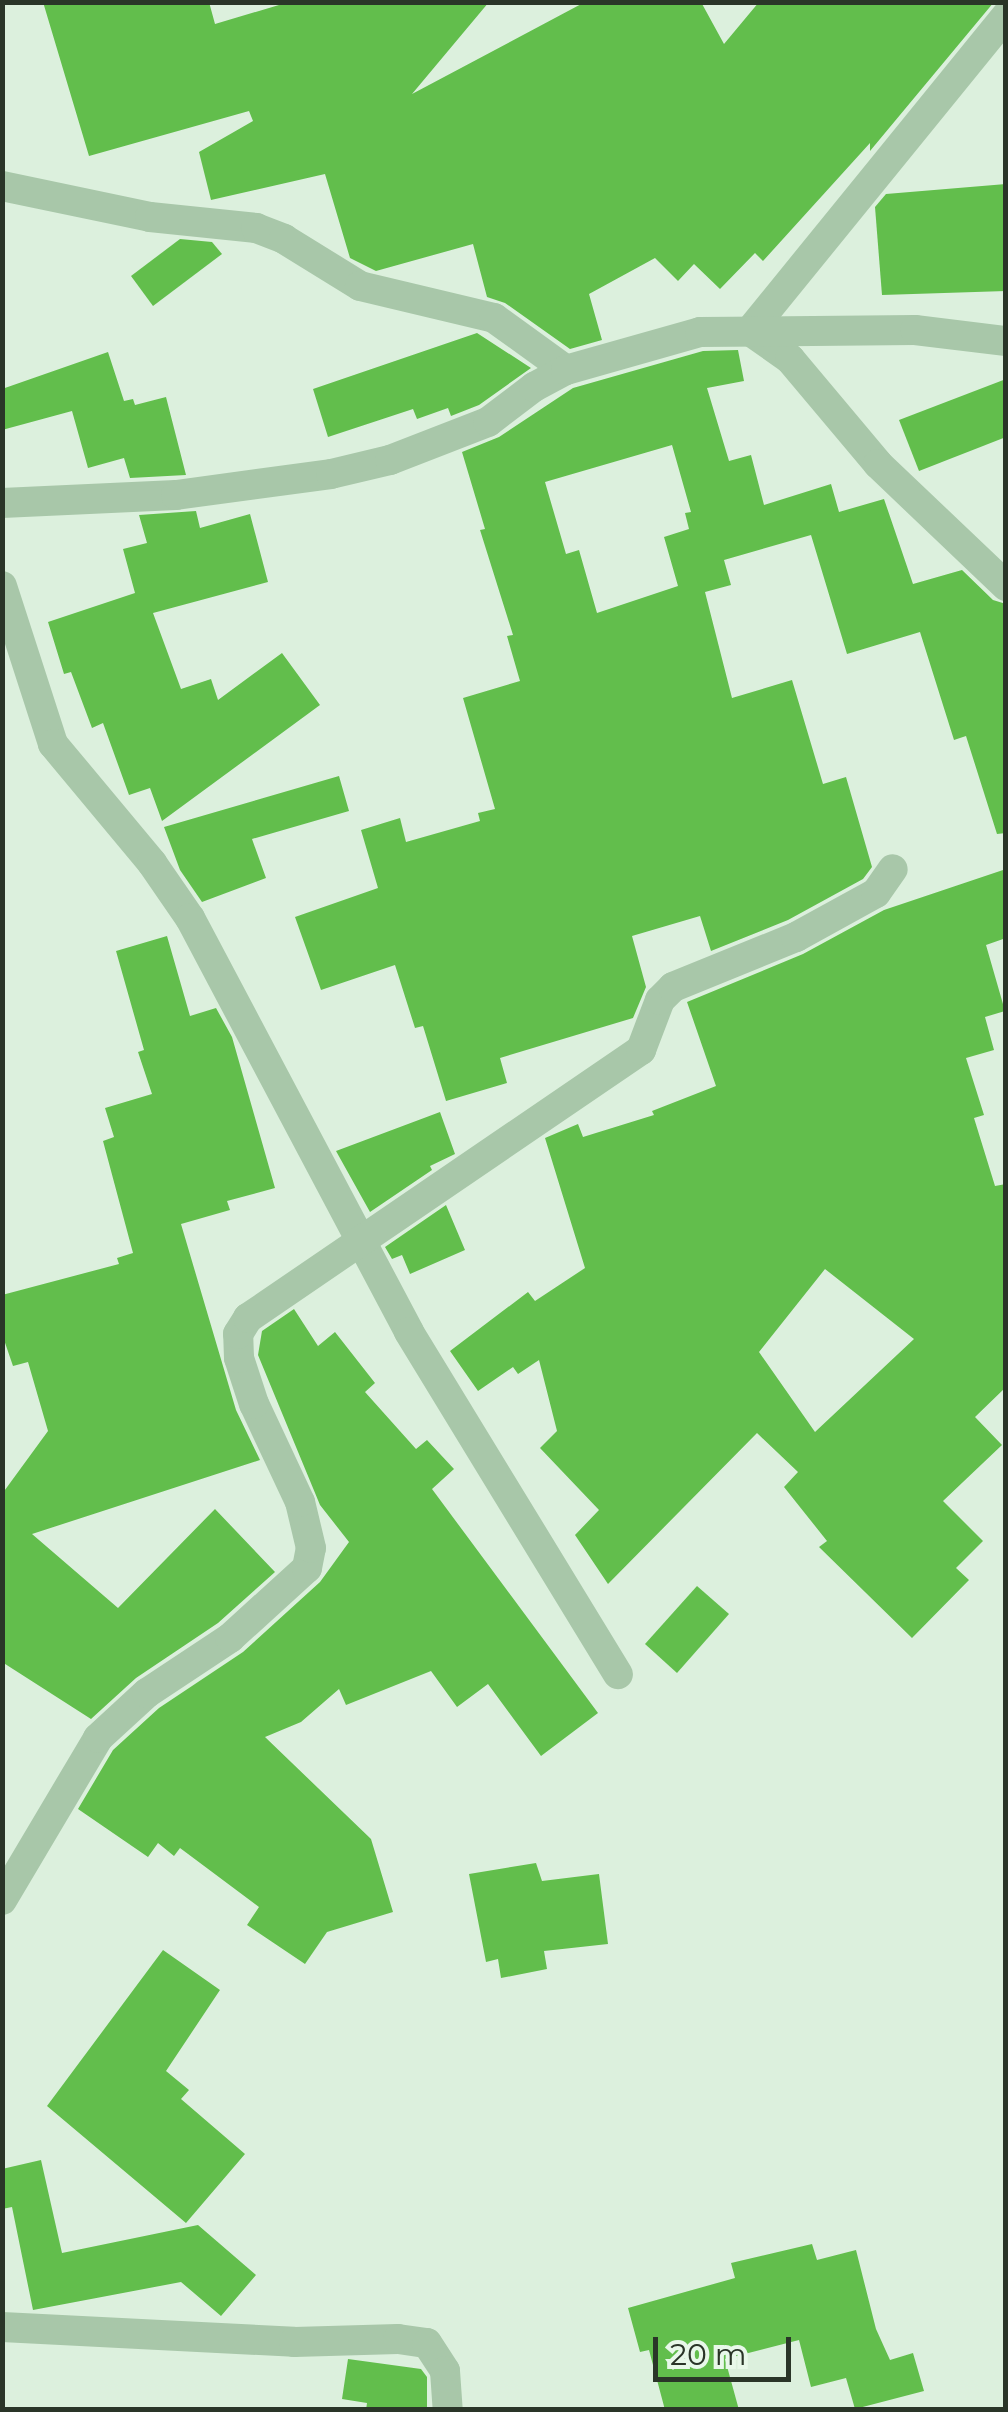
<!DOCTYPE html>
<style>
body{margin:0}
#map{position:relative;width:1008px;height:2412px;overflow:hidden;background:#dcf0dd;font-family:Montserrat,sans-serif}
div>[style]{position:absolute}
.building>*{inset:0;background:#62be4c}
.street>*{height:30px;margin:-15px;padding:0 15px;transform-origin:15px;border-radius:15px;background:#a8c7a9}
span{translate:-50% -50%;white-space:nowrap;text-align:center;line-height:1.15;-webkit-text-stroke:8px #e8f8e9;paint-order:stroke}
.frame{position:absolute;inset:0;border:5px solid #2a3528;pointer-events:none}
.scale{position:absolute;left:653px;top:2337px;width:138px;height:45px;box-sizing:border-box;border:5px solid #2a3528;border-top:0;padding-left:12px;font-size:30px;line-height:35px;white-space:nowrap;color:#2a3528;-webkit-text-stroke:8px #e8f8e9;paint-order:stroke}
</style>
<div id="map">
<div class="building">
<div style="clip-path:polygon(43px 2px,209px 2px,215px 24px,289px 2px,489px 2px,412px 94px,585px 2px,701px 2px,724px 44px,759px 2px,994px 2px,870px 151px,870px 143px,763px 261px,755px 253px,720px 289px,694px 264px,678px 281px,655px 258px,589px 294px,602px 340px,570px 349px,505px 303px,487px 297px,473px 244px,376px 271px,350px 258px,325px 174px,211px 200px,199px 152px,253px 121px,249px 111px,89px 156px)"></div>
<div style="clip-path:polygon(1006px 184px,1006px 291px,882px 295px,875px 207px,886px 194px)"></div>
<div style="clip-path:polygon(180px 239px,212px 242px,222px 254px,153px 306px,131px 276px)"></div>
<div style="clip-path:polygon(477px 333px,531px 368px,479px 405px,451px 416px,448px 408px,417px 419px,413px 409px,328px 437px,313px 389px)"></div>
<div style="clip-path:polygon(evenodd,738px 350px,744px 381px,707px 388px,729px 461px,751px 455px,764px 505px,831px 484px,839px 512px,884px 499px,913px 584px,962px 570px,993px 600px,1006px 604px,1006px 833px,997px 834px,966px 736px,954px 740px,920px 632px,847px 654px,811px 535px,724px 560px,731px 585px,705px 592px,732px 698px,792px 680px,823px 784px,846px 777px,872px 867px,863px 879px,788px 920px,711px 951px,700px 916px,632px 936px,646px 987px,633px 1018px,500px 1058px,507px 1083px,446px 1101px,423px 1026px,415px 1028px,395px 965px,321px 990px,295px 917px,378px 888px,361px 830px,400px 818px,406px 842px,480px 821px,478px 813px,495px 809px,463px 698px,520px 681px,507px 636px,513px 635px,480px 530px,485px 529px,462px 452px,499px 437px,573px 388px,703px 351px,738px 350px,672px 445px,691px 512px,685px 513px,689px 529px,664px 537px,678px 586px,597px 613px,579px 550px,566px 554px,545px 482px,672px 445px)"></div>
<div style="clip-path:polygon(108px 352px,124px 401px,133px 399px,135px 405px,166px 397px,186px 475px,130px 478px,124px 458px,88px 468px,72px 411px,2px 430px,2px 389px)"></div>
<div style="clip-path:polygon(1006px 379px,1006px 437px,919px 471px,899px 420px)"></div>
<div style="clip-path:polygon(196px 511px,200px 528px,250px 514px,268px 582px,153px 613px,181px 689px,211px 679px,218px 700px,282px 653px,320px 705px,162px 821px,150px 788px,129px 795px,103px 723px,92px 728px,71px 672px,64px 674px,48px 622px,135px 593px,123px 549px,147px 543px,139px 515px)"></div>
<div style="clip-path:polygon(339px 776px,349px 811px,252px 839px,266px 878px,202px 902px,180px 870px,164px 827px)"></div>
<div style="clip-path:polygon(evenodd,1006px 869px,1006px 938px,986px 945px,1005px 1011px,985px 1017px,994px 1050px,966px 1058px,984px 1115px,974px 1118px,995px 1186px,1006px 1184px,1006px 1387px,975px 1417px,1002px 1445px,943px 1501px,983px 1541px,956px 1568px,969px 1580px,912px 1638px,819px 1547px,827px 1541px,784px 1487px,798px 1472px,757px 1433px,608px 1584px,575px 1535px,599px 1510px,540px 1448px,557px 1431px,539px 1360px,518px 1374px,513px 1367px,478px 1391px,450px 1351px,528px 1292px,535px 1301px,585px 1268px,545px 1138px,578px 1124px,583px 1137px,654px 1115px,652px 1111px,716px 1086px,687px 1002px,803px 954px,884px 910px,1006px 869px,825px 1269px,914px 1339px,815px 1432px,759px 1352px,825px 1269px)"></div>
<div style="clip-path:polygon(167px 936px,190px 1016px,216px 1008px,232px 1037px,275px 1188px,227px 1201px,230px 1210px,181px 1224px,236px 1410px,260px 1460px,32px 1534px,118px 1608px,215px 1509px,275px 1572px,218px 1623px,136px 1678px,91px 1719px,2px 1662px,2px 1494px,48px 1431px,28px 1362px,13px 1366px,2px 1334px,2px 1295px,119px 1264px,117px 1258px,133px 1253px,103px 1141px,114px 1137px,105px 1108px,152px 1094px,138px 1052px,144px 1050px,116px 951px)"></div>
<div style="clip-path:polygon(440px 1112px,455px 1154px,430px 1166px,432px 1170px,370px 1212px,336px 1151px)"></div>
<div style="clip-path:polygon(446px 1205px,465px 1250px,410px 1274px,402px 1255px,392px 1259px,385px 1247px)"></div>
<div style="clip-path:polygon(294px 1309px,318px 1346px,335px 1332px,375px 1383px,365px 1392px,416px 1449px,427px 1440px,454px 1469px,432px 1489px,598px 1713px,541px 1756px,488px 1684px,457px 1707px,431px 1671px,346px 1705px,339px 1689px,301px 1722px,265px 1737px,371px 1839px,393px 1912px,327px 1932px,305px 1964px,247px 1925px,259px 1907px,180px 1848px,174px 1856px,158px 1843px,148px 1857px,78px 1809px,113px 1750px,159px 1708px,243px 1652px,320px 1582px,349px 1542px,320px 1505px,258px 1355px,262px 1331px)"></div>
<div style="clip-path:polygon(697px 1586px,729px 1614px,677px 1673px,645px 1644px)"></div>
<div style="clip-path:polygon(536px 1863px,542px 1881px,599px 1874px,608px 1944px,544px 1951px,547px 1969px,501px 1978px,498px 1959px,486px 1962px,469px 1874px)"></div>
<div style="clip-path:polygon(163px 1950px,220px 1990px,166px 2071px,189px 2090px,181px 2099px,245px 2154px,186px 2223px,47px 2106px)"></div>
<div style="clip-path:polygon(41px 2160px,62px 2253px,198px 2225px,256px 2275px,221px 2316px,181px 2282px,33px 2310px,12px 2207px,2px 2209px,2px 2169px)"></div>
<div style="clip-path:polygon(812px 2244px,817px 2260px,856px 2250px,876px 2329px,890px 2360px,913px 2353px,924px 2391px,855px 2409px,846px 2378px,811px 2387px,799px 2340px,725px 2359px,739px 2410px,665px 2410px,649px 2350px,640px 2352px,628px 2308px,735px 2278px,731px 2263px)"></div>
<div style="clip-path:polygon(348px 2359px,421px 2369px,427px 2377px,427px 2410px,366px 2410px,367px 2403px,342px 2399px)"></div>
</div>
<div class="street">
<div style="left:2px;top:186px;width:151px;rotate:11.8deg"></div>
<div style="left:150px;top:217px;width:107px;rotate:5.9deg"></div>
<div style="left:256px;top:228px;width:30px;rotate:21deg"></div>
<div style="left:284px;top:239px;width:89px;rotate:31.7deg"></div>
<div style="left:360px;top:286px;width:138px;rotate:13.4deg"></div>
<div style="left:494px;top:318px;width:89px;rotate:35.8deg"></div>
<div style="left:750px;top:331px;width:406px;rotate:-50.9deg"></div>
<div style="left:750px;top:331px;width:49px;rotate:35deg"></div>
<div style="left:790px;top:359px;width:137px;rotate:50deg"></div>
<div style="left:878px;top:464px;width:177px;rotate:43.6deg"></div>
<div style="left:2px;top:503px;width:174px;rotate:-2.6deg"></div>
<div style="left:176px;top:495px;width:156px;rotate:-7.7deg"></div>
<div style="left:331px;top:474px;width:61px;rotate:-13.3deg"></div>
<div style="left:390px;top:460px;width:105px;rotate:-21.2deg"></div>
<div style="left:488px;top:422px;width:58px;rotate:-37.3deg"></div>
<div style="left:534px;top:387px;width:36px;rotate:-28deg"></div>
<div style="left:566px;top:370px;width:139px;rotate:-15.8deg"></div>
<div style="left:700px;top:332px;width:215px;rotate:-0.5deg"></div>
<div style="left:915px;top:330px;width:92px;rotate:6.9deg"></div>
<div style="left:2px;top:586px;width:166px;rotate:72.1deg"></div>
<div style="left:53px;top:744px;width:155px;rotate:50.2deg"></div>
<div style="left:152px;top:863px;width:67px;rotate:55.4deg"></div>
<div style="left:190px;top:918px;width:468px;rotate:62.1deg"></div>
<div style="left:409px;top:1332px;width:401px;rotate:58.6deg"></div>
<div style="left:2px;top:1900px;width:188px;rotate:-59.3deg"></div>
<div style="left:98px;top:1738px;width:67px;rotate:-42.6deg"></div>
<div style="left:147px;top:1693px;width:100px;rotate:-33.5deg"></div>
<div style="left:230px;top:1638px;width:104px;rotate:-42.3deg"></div>
<div style="left:307px;top:1568px;width:20px;rotate:-79deg"></div>
<div style="left:311px;top:1548px;width:47px;rotate:-103.4deg"></div>
<div style="left:300px;top:1502px;width:108px;rotate:-115.1deg"></div>
<div style="left:254px;top:1404px;width:48px;rotate:-108.1deg"></div>
<div style="left:239px;top:1358px;width:24px;rotate:-92deg"></div>
<div style="left:238px;top:1334px;width:19px;rotate:-58deg"></div>
<div style="left:248px;top:1318px;width:476px;rotate:-34.3deg"></div>
<div style="left:641px;top:1050px;width:53px;rotate:-69.2deg"></div>
<div style="left:660px;top:1000px;width:18px;rotate:-45deg"></div>
<div style="left:673px;top:987px;width:133px;rotate:-22.1deg"></div>
<div style="left:796px;top:937px;width:91px;rotate:-28.8deg"></div>
<div style="left:876px;top:893px;width:29px;rotate:-55deg"></div>
<div style="left:2px;top:2327px;width:292px;rotate:2.9deg"></div>
<div style="left:294px;top:2342px;width:104px;rotate:-1.7deg"></div>
<div style="left:398px;top:2339px;width:29px;rotate:8deg"></div>
<div style="left:427px;top:2343px;width:33px;rotate:57deg"></div>
<div style="left:445px;top:2371px;width:39px;rotate:86deg"></div>
</div>
<div class="frame"></div>
<div class="scale">20 m</div>
</div>
